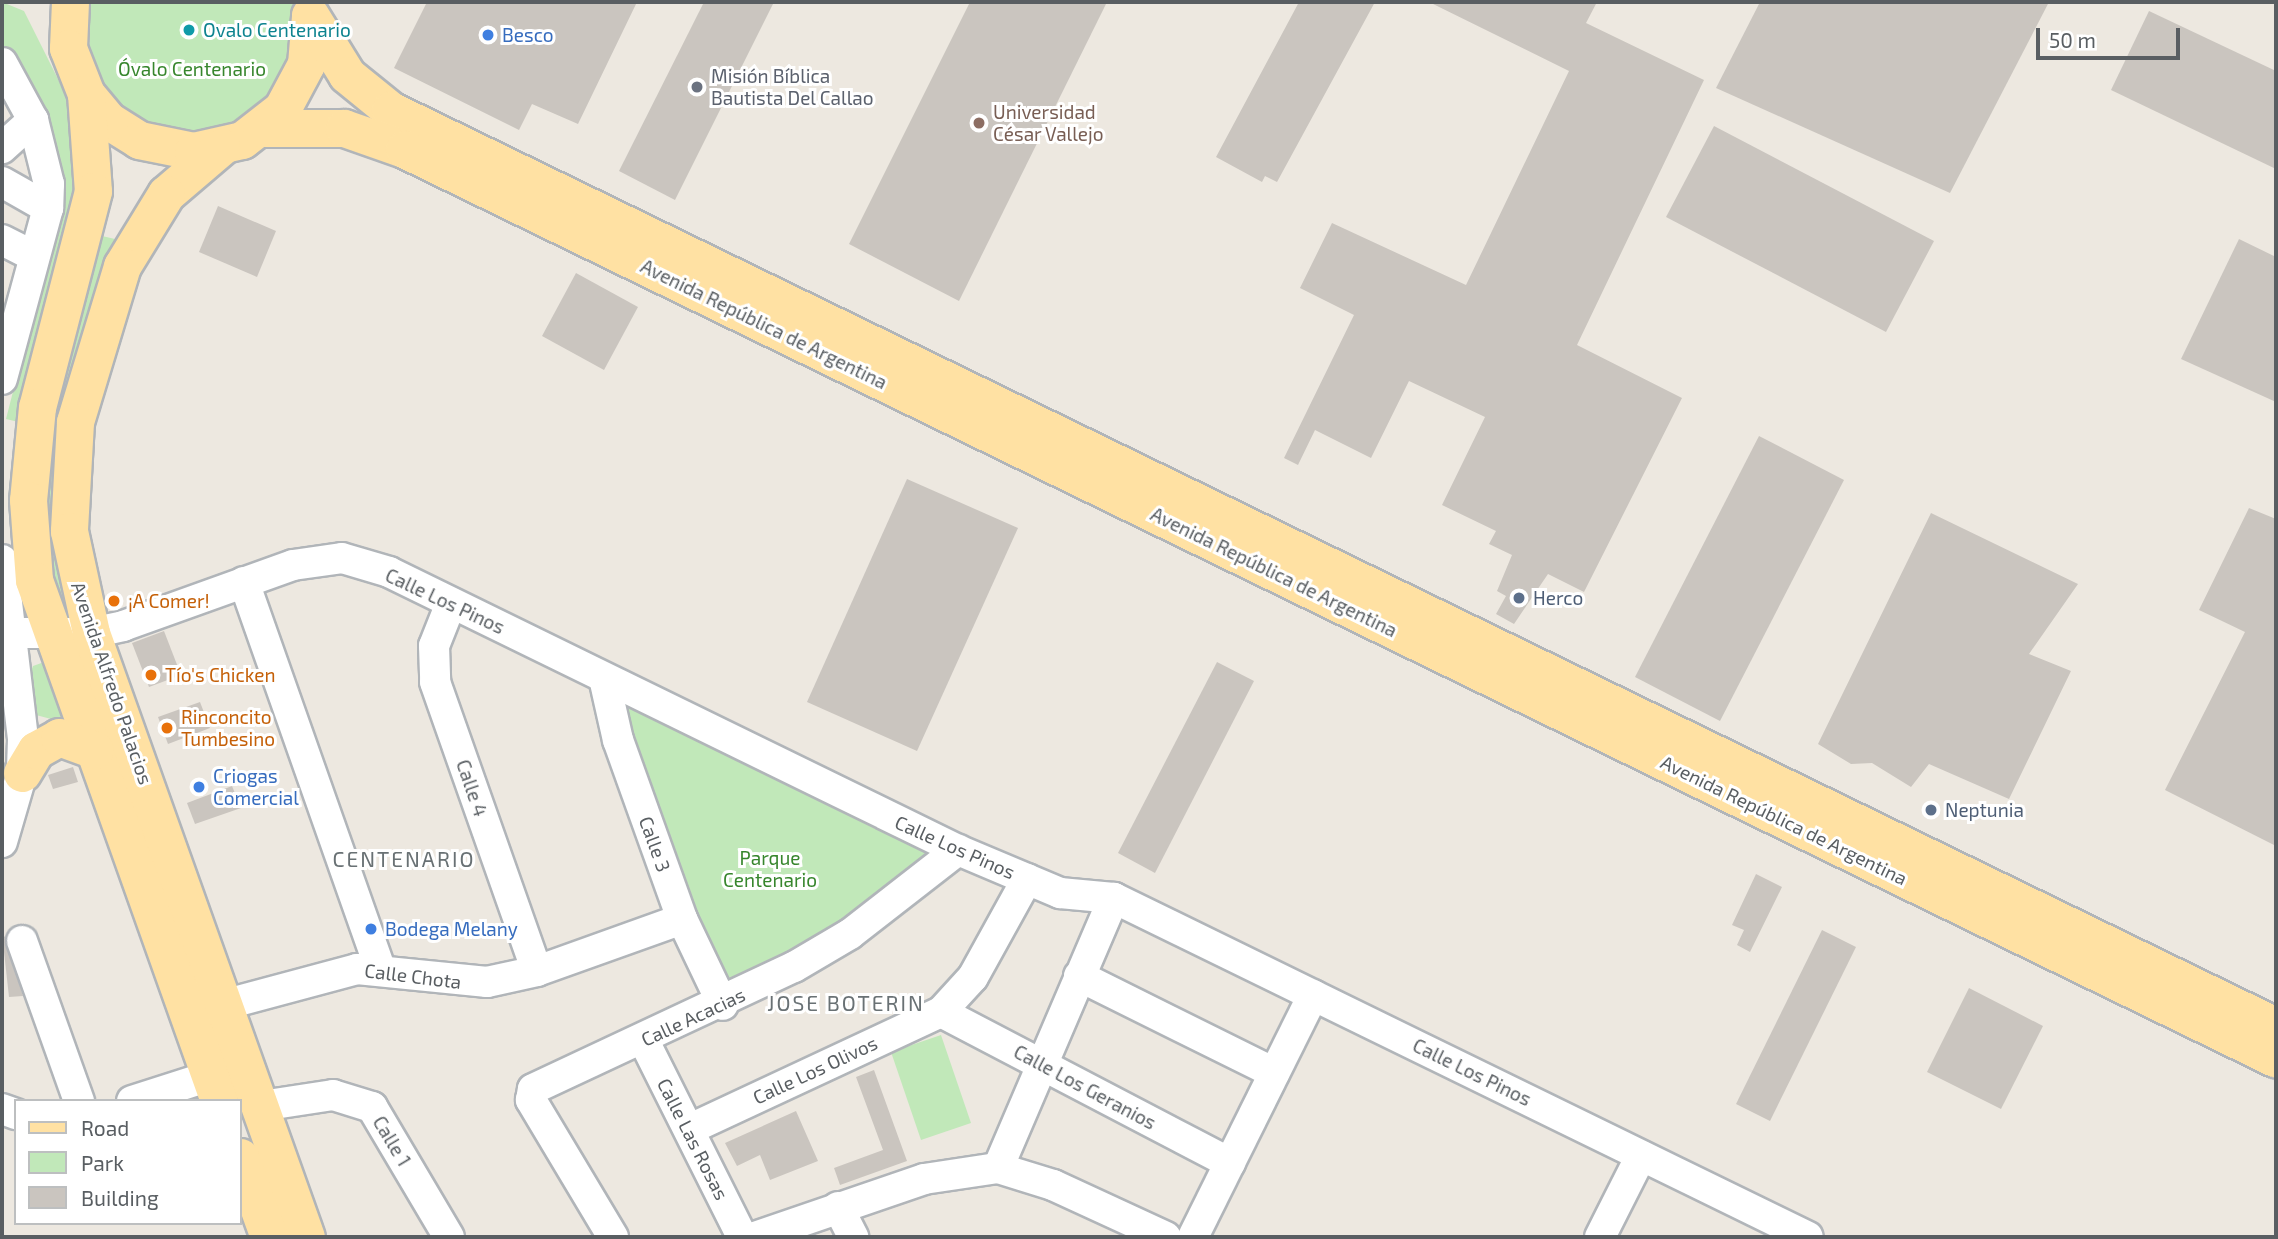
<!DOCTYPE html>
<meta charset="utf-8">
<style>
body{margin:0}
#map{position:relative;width:2278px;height:1239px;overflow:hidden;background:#ede8e0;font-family:"Exo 2",sans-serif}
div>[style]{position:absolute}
.green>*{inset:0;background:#c1e8b9}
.building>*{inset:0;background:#cac5bf}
.roads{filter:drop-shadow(2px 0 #b1b5b9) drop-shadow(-2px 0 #b1b5b9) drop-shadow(0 2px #b1b5b9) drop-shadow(0 -2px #b1b5b9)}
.minor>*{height:30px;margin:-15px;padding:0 15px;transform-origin:15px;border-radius:15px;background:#fff}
.major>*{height:37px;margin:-18.5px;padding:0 18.5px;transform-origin:18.5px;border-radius:18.5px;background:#ffe1a3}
.dots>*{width:19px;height:19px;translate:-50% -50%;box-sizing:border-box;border:4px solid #fff;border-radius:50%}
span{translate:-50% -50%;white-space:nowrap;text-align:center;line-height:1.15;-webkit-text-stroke:6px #fff;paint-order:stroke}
.culture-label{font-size:19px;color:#0d838f}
.left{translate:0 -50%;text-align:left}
.shop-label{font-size:19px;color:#366cbe}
.park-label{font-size:19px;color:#37862d}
.worship-label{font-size:19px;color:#5b616d}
.education-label{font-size:19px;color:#785e54}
.street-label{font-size:19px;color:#595e62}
.service-label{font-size:19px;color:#4e5e75}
.food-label{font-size:19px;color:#c56008}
.neighbourhood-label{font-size:21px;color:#697174;letter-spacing:2px}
.frame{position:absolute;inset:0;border:4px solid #595e62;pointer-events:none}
.legend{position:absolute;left:14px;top:1099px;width:228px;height:126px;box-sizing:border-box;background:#fff;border:2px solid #bdbfc0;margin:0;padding:9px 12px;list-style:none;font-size:21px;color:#595e62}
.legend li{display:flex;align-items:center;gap:14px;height:35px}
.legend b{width:35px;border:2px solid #bdbfc0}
.scale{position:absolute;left:2036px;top:28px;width:144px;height:32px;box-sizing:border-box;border:4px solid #595e62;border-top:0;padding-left:9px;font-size:21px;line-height:24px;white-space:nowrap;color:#595e62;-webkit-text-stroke:5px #fff;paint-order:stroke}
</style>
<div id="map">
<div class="green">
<div style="clip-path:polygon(2px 2px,24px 11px,69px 101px,88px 188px,27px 424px,6px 419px,65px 188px,39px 113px,2px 42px)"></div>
<div style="clip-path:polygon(90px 2px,293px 2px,297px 15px,284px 85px,229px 130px,193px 137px,158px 131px,127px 115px,104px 90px,89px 60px)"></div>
<div style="clip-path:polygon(102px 236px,115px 239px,65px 454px,83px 617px,65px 624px,52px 580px,45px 457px)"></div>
<div style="clip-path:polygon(47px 661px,70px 724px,36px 715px,29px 677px,33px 666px)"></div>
<div style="clip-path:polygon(630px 701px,928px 851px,928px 859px,846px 927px,727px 987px,686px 890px,624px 707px)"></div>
<div style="clip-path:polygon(941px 1035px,971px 1123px,921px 1140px,891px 1052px)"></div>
</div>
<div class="building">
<div style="clip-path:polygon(427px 2px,637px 2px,578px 124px,532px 104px,519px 130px,394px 68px)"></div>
<div style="clip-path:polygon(704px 2px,774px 2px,675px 200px,619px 171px)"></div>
<div style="clip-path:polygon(970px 2px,1107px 2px,959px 301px,849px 244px)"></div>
<div style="clip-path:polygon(1299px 2px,1375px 2px,1277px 182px,1265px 176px,1262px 182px,1216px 157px)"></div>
<div style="clip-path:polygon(1429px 2px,1597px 2px,1586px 23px,1704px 80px,1577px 345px,1682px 398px,1584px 592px,1548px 574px,1514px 624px,1496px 614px,1506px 596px,1497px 591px,1512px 555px,1489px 544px,1496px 531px,1442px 505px,1485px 417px,1409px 381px,1371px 458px,1315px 430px,1298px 465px,1284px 458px,1354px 315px,1300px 288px,1332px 223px,1466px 285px,1569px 71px)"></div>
<div style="clip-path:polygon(1760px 2px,2049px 2px,1950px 193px,1716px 88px)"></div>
<div style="clip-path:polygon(2149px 11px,2276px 71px,2276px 169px,2111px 90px)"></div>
<div style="clip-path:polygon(1714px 126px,1934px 241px,1886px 332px,1666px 217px)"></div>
<div style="clip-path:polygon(218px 206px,276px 231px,257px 277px,199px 252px)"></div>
<div style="clip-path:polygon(2239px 239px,2276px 257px,2276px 402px,2181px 359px)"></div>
<div style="clip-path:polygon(576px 273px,638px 307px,604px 370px,542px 336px)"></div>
<div style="clip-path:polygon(1759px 436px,1844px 480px,1720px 721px,1635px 677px)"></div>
<div style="clip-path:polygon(907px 479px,1018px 528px,917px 751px,807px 702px)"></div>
<div style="clip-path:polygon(2249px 508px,2276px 519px,2276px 846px,2165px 790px,2245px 632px,2199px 610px)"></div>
<div style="clip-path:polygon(1931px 513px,2078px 584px,2029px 654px,2071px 671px,2009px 799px,1929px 764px,1911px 787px,1872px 763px,1851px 764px,1818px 744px)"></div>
<div style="clip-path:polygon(164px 631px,181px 675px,149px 687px,132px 643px)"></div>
<div style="clip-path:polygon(1217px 662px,1254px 681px,1155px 873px,1118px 853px)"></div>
<div style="clip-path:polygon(200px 702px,210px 728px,168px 744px,158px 717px)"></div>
<div style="clip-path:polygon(73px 767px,78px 782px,53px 789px,48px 775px)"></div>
<div style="clip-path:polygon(232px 786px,241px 808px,195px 824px,187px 803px)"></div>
<div style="clip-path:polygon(1756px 874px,1782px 887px,1750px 952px,1737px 945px,1744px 930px,1732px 925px)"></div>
<div style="clip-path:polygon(1822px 930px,1856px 947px,1770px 1121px,1736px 1104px)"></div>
<div style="clip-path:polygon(2px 934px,5px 937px,23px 996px,9px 997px)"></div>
<div style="clip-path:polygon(1969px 988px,2043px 1026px,2001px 1109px,1927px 1072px)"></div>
<div style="clip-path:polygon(874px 1070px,907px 1161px,840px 1185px,834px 1168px,883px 1150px,856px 1077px)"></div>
<div style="clip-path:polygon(796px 1111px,818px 1161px,770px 1180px,760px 1155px,737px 1166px,725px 1143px)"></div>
</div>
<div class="roads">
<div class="minor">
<div style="left:2px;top:63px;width:65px;rotate:61.5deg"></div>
<div style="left:33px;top:120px;width:66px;rotate:76deg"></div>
<div style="left:49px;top:184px;width:24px;rotate:92deg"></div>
<div style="left:48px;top:208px;width:177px;rotate:105.1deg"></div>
<div style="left:2px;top:148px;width:42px;rotate:-42.1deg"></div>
<div style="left:2px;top:182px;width:53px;rotate:29.5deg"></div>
<div style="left:2px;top:240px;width:35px;rotate:27deg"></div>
<div style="left:2px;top:560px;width:181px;rotate:83.3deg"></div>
<div style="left:23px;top:740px;width:33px;rotate:92deg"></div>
<div style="left:22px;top:773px;width:72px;rotate:106.2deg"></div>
<div style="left:244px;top:582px;width:411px;rotate:70.6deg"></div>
<div style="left:451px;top:603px;width:46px;rotate:111.6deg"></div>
<div style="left:434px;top:646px;width:36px;rotate:88deg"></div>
<div style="left:435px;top:682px;width:306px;rotate:70.6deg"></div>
<div style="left:2px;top:633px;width:89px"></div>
<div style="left:91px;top:633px;width:33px;rotate:-12deg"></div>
<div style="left:123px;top:626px;width:181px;rotate:-19.7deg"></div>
<div style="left:293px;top:565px;width:49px;rotate:-8.1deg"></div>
<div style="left:342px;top:558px;width:49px;rotate:16.6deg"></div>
<div style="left:389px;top:572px;width:633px;rotate:26.04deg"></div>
<div style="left:958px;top:850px;width:111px;rotate:22.9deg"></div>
<div style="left:1060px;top:893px;width:54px;rotate:5.3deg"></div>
<div style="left:1114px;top:898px;width:772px;rotate:26.03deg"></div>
<div style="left:604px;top:678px;width:64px;rotate:77.3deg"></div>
<div style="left:618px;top:740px;width:190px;rotate:70.3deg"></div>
<div style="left:682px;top:919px;width:95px;rotate:64.5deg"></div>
<div style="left:22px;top:941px;width:170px;rotate:70.4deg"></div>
<div style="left:1079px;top:976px;width:218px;rotate:26.4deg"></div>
<div style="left:223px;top:1005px;width:139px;rotate:-15deg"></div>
<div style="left:357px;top:969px;width:131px;rotate:5.7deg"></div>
<div style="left:487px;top:982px;width:51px;rotate:-12.4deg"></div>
<div style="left:537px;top:971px;width:154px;rotate:-19.7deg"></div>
<div style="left:941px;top:1012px;width:326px;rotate:27.6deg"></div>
<div style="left:644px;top:1041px;width:219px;rotate:63.4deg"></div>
<div style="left:132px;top:1101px;width:82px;rotate:-17.8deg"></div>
<div style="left:261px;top:1106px;width:73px;rotate:-8.7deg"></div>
<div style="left:333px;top:1095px;width:41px;rotate:17.1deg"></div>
<div style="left:372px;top:1107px;width:151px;rotate:59.4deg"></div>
<div style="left:2px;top:1109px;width:15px;rotate:20deg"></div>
<div style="left:690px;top:1129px;width:277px;rotate:-25deg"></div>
<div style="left:941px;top:1012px;width:47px;rotate:-47.6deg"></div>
<div style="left:973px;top:977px;width:112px;rotate:-61.1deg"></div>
<div style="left:998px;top:1168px;width:294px;rotate:-66.8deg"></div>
<div style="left:838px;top:1207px;width:34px;rotate:63deg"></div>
<div style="left:613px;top:1237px;width:160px;rotate:-120.9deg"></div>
<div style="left:531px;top:1100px;width:11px;rotate:-80deg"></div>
<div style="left:533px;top:1089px;width:288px;rotate:-25.1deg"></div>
<div style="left:794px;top:967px;width:65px;rotate:-30.5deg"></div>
<div style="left:850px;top:934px;width:137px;rotate:-37.9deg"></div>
<div style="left:755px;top:1237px;width:179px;rotate:-18.9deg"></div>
<div style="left:924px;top:1179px;width:75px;rotate:-8.5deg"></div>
<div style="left:998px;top:1168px;width:58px;rotate:17.2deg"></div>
<div style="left:1053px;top:1185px;width:124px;rotate:24.7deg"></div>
<div style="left:1193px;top:1237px;width:270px;rotate:-63.6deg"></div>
<div style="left:1600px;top:1237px;width:91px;rotate:-63.2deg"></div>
</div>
<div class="major">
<div style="left:70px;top:2px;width:46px;rotate:92.5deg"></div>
<div style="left:68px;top:48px;width:49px;rotate:68.6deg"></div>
<div style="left:86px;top:94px;width:35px;rotate:50deg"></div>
<div style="left:109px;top:121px;width:36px;rotate:32deg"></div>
<div style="left:139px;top:140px;width:55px;rotate:11.5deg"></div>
<div style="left:193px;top:151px;width:50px;rotate:-12.7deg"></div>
<div style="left:242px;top:140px;width:51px;rotate:-37.8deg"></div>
<div style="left:282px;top:109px;width:51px;rotate:-61.9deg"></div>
<div style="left:306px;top:64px;width:48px;rotate:-85.2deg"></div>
<div style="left:310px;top:15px;width:70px;rotate:58.3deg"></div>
<div style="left:347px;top:75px;width:55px;rotate:39.1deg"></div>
<div style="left:390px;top:110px;width:2097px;rotate:25.91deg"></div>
<div style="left:86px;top:94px;width:97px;rotate:85.9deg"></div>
<div style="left:93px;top:191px;width:223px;rotate:104.5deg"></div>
<div style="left:37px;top:407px;width:93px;rotate:95.5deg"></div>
<div style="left:28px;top:500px;width:80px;rotate:85.7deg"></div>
<div style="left:34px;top:580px;width:553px;rotate:70.45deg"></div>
<div style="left:261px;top:128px;width:83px"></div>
<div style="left:344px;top:128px;width:64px;rotate:19.3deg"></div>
<div style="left:404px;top:149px;width:2081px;rotate:25.92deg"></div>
<div style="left:221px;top:147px;width:72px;rotate:139.5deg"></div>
<div style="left:166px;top:194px;width:84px;rotate:121.4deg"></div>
<div style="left:122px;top:266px;width:163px;rotate:106.8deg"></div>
<div style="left:75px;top:422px;width:109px;rotate:93.2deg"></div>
<div style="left:69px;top:531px;width:104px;rotate:77.8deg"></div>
<div style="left:91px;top:633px;width:641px;rotate:70.41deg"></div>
<div style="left:22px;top:773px;width:27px;rotate:-59deg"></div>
<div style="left:36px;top:750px;width:26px;rotate:-29deg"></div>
<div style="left:59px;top:737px;width:38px;rotate:20deg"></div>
<div style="left:240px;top:1157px;width:85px;rotate:70.1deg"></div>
</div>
</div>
<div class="dots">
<div style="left:189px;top:30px;background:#0f9aa8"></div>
<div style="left:488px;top:35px;background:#3f7fe0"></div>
<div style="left:697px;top:87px;background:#6b7280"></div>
<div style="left:979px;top:123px;background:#8d6e63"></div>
<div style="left:1519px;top:598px;background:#5c6f8a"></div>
<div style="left:114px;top:601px;background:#e8710a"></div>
<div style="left:151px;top:675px;background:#e8710a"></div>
<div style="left:167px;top:728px;background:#e8710a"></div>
<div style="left:199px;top:787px;background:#3f7fe0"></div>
<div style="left:1931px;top:810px;background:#5c6f8a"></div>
<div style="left:371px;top:929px;background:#3f7fe0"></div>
</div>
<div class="culture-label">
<span class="left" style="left:203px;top:30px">Ovalo Centenario</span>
</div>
<div class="shop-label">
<span class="left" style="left:502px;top:35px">Besco</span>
<span class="left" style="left:213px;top:787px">Criogas<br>Comercial</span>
<span class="left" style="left:385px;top:929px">Bodega Melany</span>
</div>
<div class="park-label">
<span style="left:192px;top:69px">Óvalo Centenario</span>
<span style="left:770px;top:869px">Parque<br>Centenario</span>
</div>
<div class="worship-label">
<span class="left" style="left:711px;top:87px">Misión Bíblica<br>Bautista Del Callao</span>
</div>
<div class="education-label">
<span class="left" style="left:993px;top:123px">Universidad<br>César Vallejo</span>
</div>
<div class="street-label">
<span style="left:764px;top:324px;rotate:26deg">Avenida República de Argentina</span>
<span style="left:1274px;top:572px;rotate:26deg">Avenida República de Argentina</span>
<span style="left:445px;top:601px;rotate:25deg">Calle Los Pinos</span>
<span style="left:112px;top:683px;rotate:71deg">Avenida Alfredo Palacios</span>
<span style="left:472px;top:788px;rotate:71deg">Calle 4</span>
<span style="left:1784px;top:820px;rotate:26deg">Avenida República de Argentina</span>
<span style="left:655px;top:844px;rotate:70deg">Calle 3</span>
<span style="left:955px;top:847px;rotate:24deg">Calle Los Pinos</span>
<span style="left:413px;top:976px;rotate:7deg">Calle Chota</span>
<span style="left:693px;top:1017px;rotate:-25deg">Calle Acacias</span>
<span style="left:815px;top:1070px;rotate:-25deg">Calle Los Olivos</span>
<span style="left:1472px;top:1072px;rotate:26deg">Calle Los Pinos</span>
<span style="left:1085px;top:1087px;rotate:28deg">Calle Los Geranios</span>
<span style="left:693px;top:1139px;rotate:63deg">Calle Las Rosas</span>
<span style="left:392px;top:1141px;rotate:59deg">Calle 1</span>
</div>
<div class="service-label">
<span class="left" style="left:1533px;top:598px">Herco</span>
<span class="left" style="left:1945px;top:810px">Neptunia</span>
</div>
<div class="food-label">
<span class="left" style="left:128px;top:601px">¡A Comer!</span>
<span class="left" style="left:165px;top:675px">Tío's Chicken</span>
<span class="left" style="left:181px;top:728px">Rinconcito<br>Tumbesino</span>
</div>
<div class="neighbourhood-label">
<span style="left:404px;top:859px">CENTENARIO</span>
<span style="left:846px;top:1003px">JOSE BOTERIN</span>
</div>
<div class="frame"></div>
<ul class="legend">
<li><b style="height:9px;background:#ffe1a3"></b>Road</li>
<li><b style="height:19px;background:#c1e8b9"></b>Park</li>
<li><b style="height:19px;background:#cac5bf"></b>Building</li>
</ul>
<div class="scale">50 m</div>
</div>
